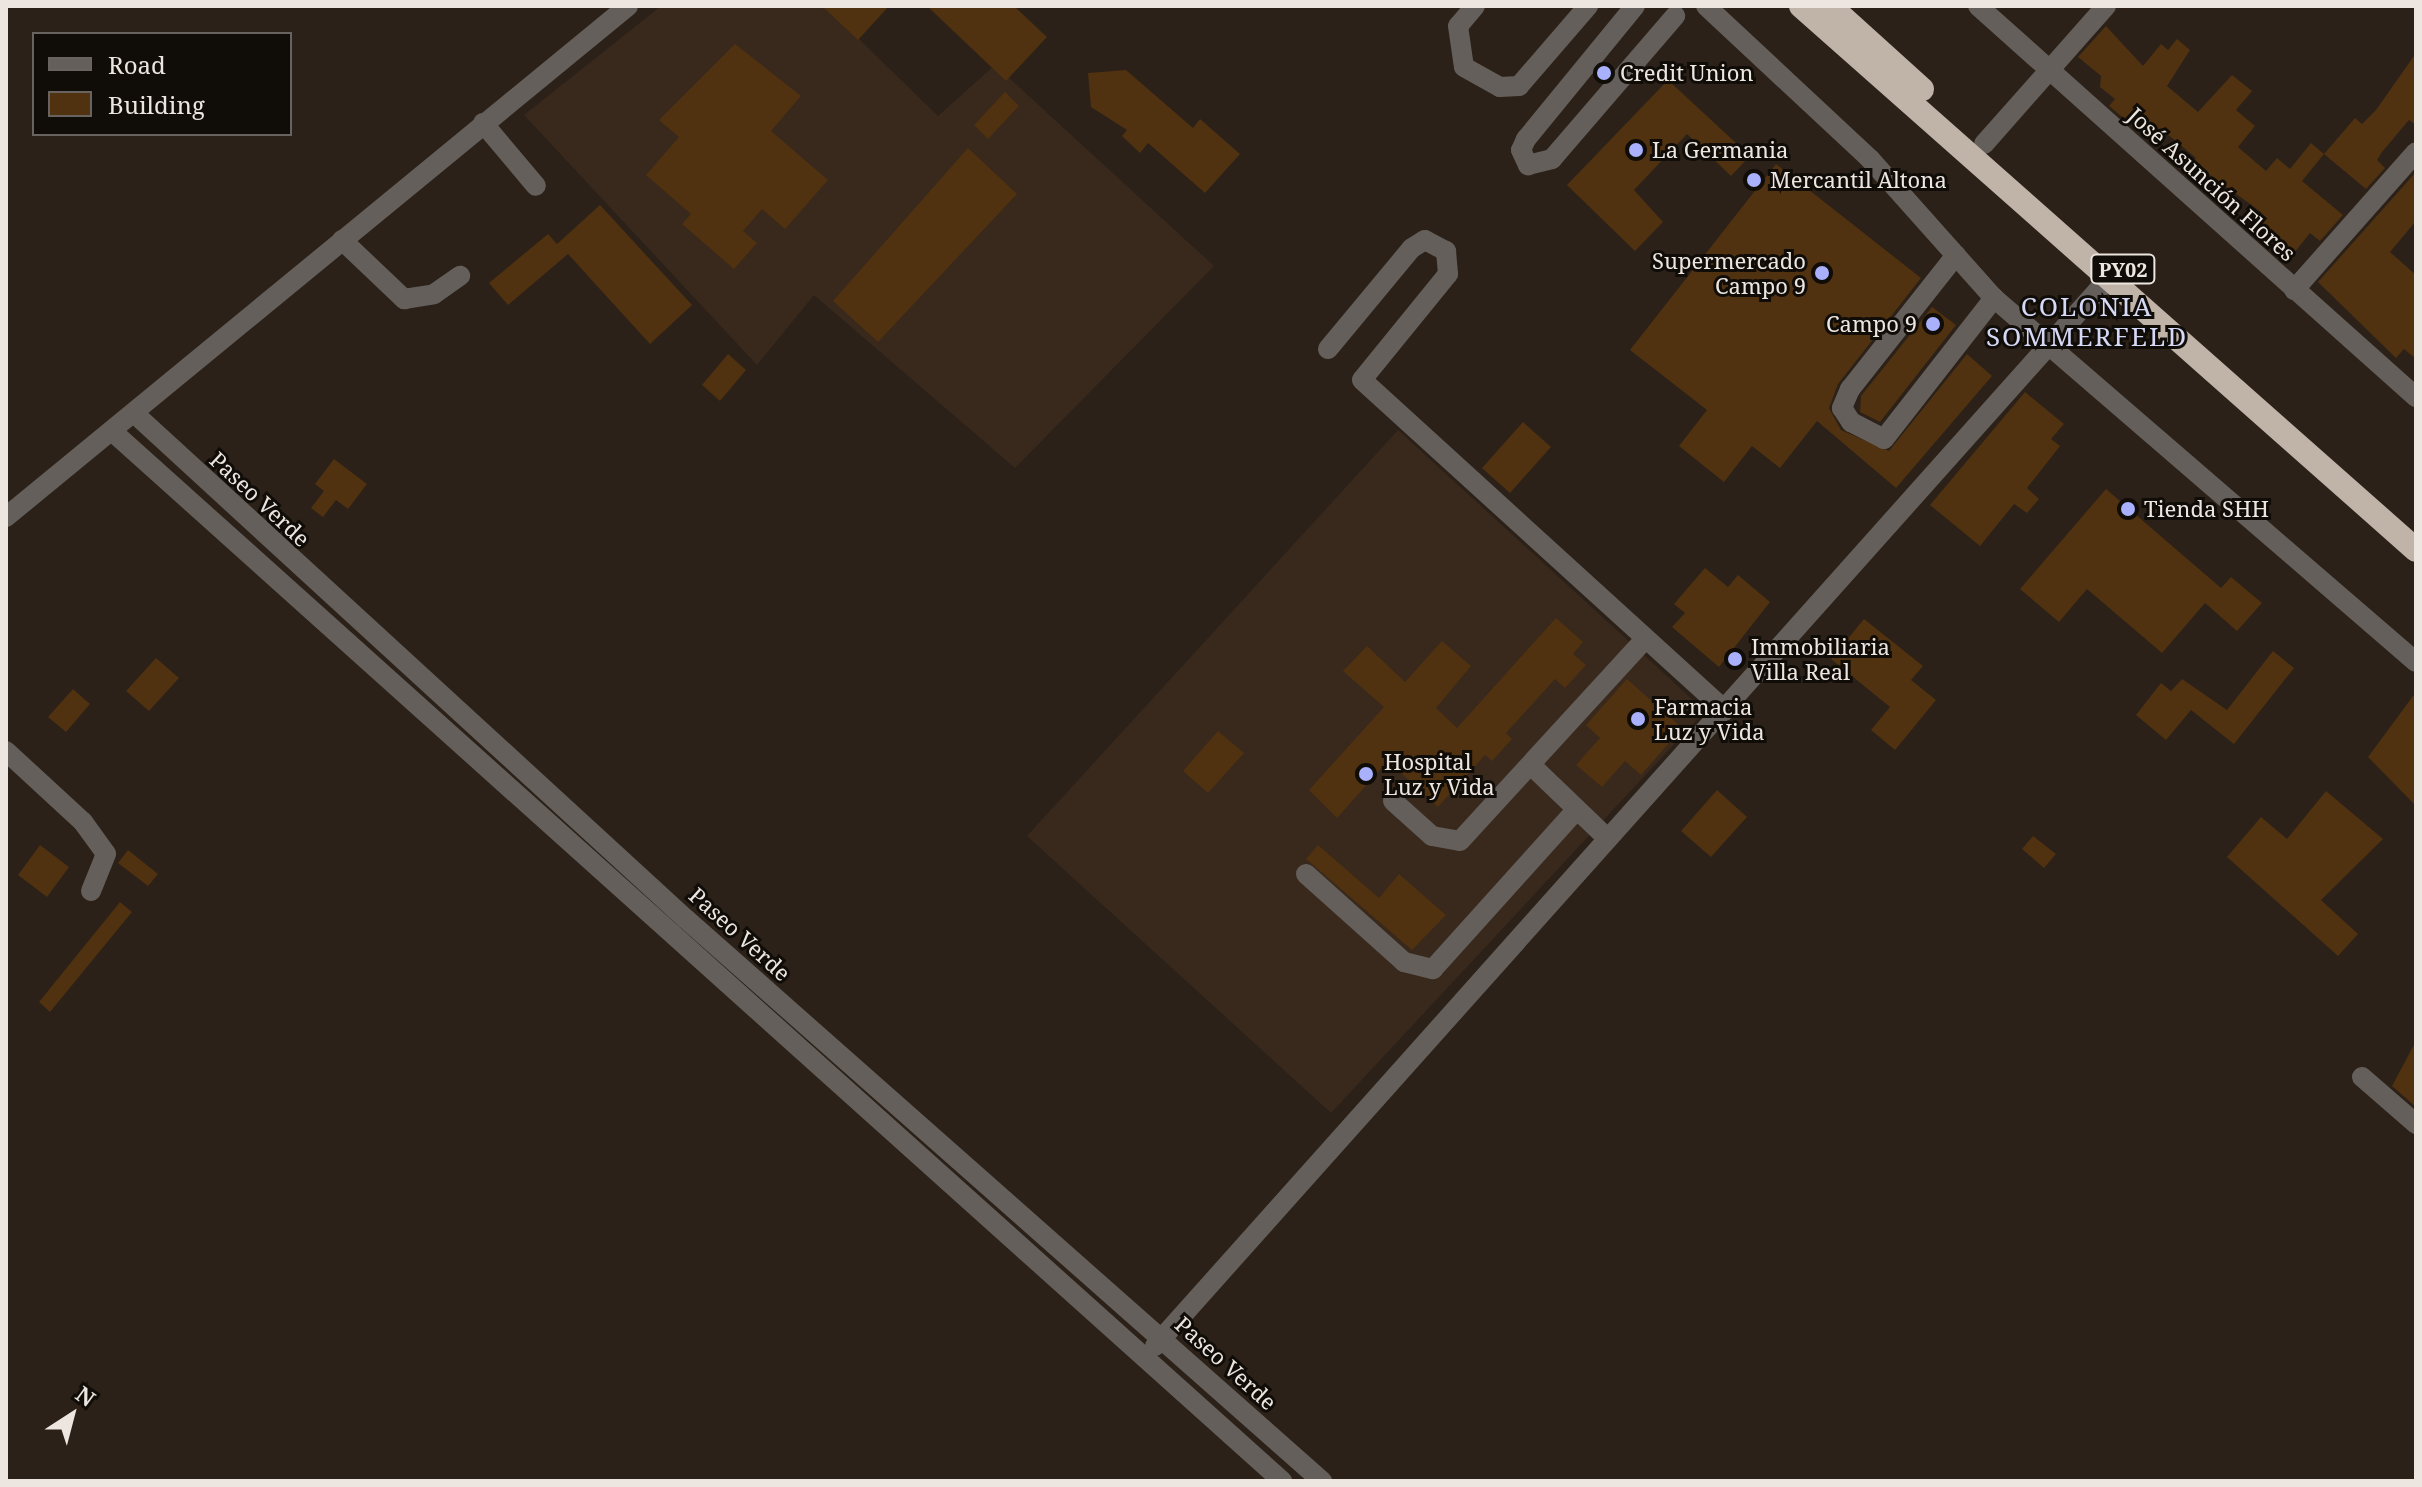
<!DOCTYPE html>
<meta charset="utf-8">
<style>
body{margin:0}
#map{position:relative;width:2422px;height:1487px;overflow:hidden;background:#2b2118;font-family:"Noto Serif",serif}
div>[style]{position:absolute}
.built>*{inset:0;background:#38291c}
.building>*{inset:0;background:#503110}
.minor>*{height:20px;margin:-10px;padding:0 10px;transform-origin:10px;border-radius:10px;background:#645f5b}
.highway>*{height:24px;margin:-12px;padding:0 12px;transform-origin:12px;border-radius:12px;background:#c0b3a8}
.dots>*{width:22px;height:22px;translate:-50% -50%;box-sizing:border-box;border:4px solid #100c08;border-radius:50%}
span{translate:-50% -50%;white-space:nowrap;text-align:center;line-height:1.15;-webkit-text-stroke:6px #100c08;paint-order:stroke}
.shield-label span{padding:2px 6px;background:#100c08;border:2px solid;border-radius:6px;-webkit-text-stroke-width:0}
.shield-label{font-size:20px;color:#ede6e0;font-weight:700}
.poi-label{font-size:22px;color:#ede6e0}
.left{translate:0 -50%;text-align:left}
.right{translate:-100% -50%;text-align:right}
.street-label{font-size:22px;color:#ede6e0}
.quarter-label{font-size:26px;color:#d5d9f6;letter-spacing:2px}
.frame{position:absolute;inset:0;border:8px solid #ede6e0;pointer-events:none}
.legend{position:absolute;left:32px;top:32px;width:260px;height:104px;box-sizing:border-box;background:#100c08;border:2px solid #68635e;margin:0;padding:10px 14px;list-style:none;font-size:24px;color:#ede6e0}
.legend li{display:flex;align-items:center;gap:16px;height:40px}
.legend b{width:40px;border:2px solid #68635e}
.north{position:absolute;left:32px;top:1375px;width:80px;height:80px;-webkit-text-stroke:6px #100c08;paint-order:stroke;rotate:36deg;font-size:22px;font-weight:700;line-height:32px;text-align:center;color:#ede6e0}
.north::after{content:'';display:block;margin:auto;width:28px;height:36px;background:#ede6e0;clip-path:polygon(50% 0,100% 100%,50% 72%,0 100%)}
</style>
<div id="map">
<div class="built">
<div style="clip-path:polygon(661px 6px,825px 6px,938px 116px,995px 65px,1214px 266px,1015px 468px,814px 295px,757px 365px,524px 115px)"></div>
<div style="clip-path:polygon(1398px 430px,1705px 711px,1331px 1113px,1027px 836px)"></div>
</div>
<div class="building">
<div style="clip-path:polygon(822px 6px,889px 6px,858px 40px)"></div>
<div style="clip-path:polygon(927px 6px,1014px 6px,1047px 37px,1006px 81px)"></div>
<div style="clip-path:polygon(2106px 26px,2143px 66px,2161px 44px,2168px 50px,2177px 39px,2190px 50px,2167px 86px,2198px 112px,2232px 75px,2252px 91px,2236px 110px,2255px 126px,2238px 147px,2266px 171px,2277px 158px,2290px 169px,2311px 143px,2324px 154px,2302px 181px,2343px 215px,2320px 241px,2310px 233px,2294px 253px,2275px 237px,2267px 247px,2247px 229px,2261px 212px,2192px 162px,2196px 158px,2171px 137px,2154px 126px,2145px 136px,2109px 106px,2115px 99px,2100px 87px,2101px 76px,2078px 57px)"></div>
<div style="clip-path:polygon(735px 44px,801px 96px,771px 131px,828px 180px,785px 229px,762px 209px,743px 231px,757px 243px,734px 269px,682px 224px,691px 214px,646px 175px,679px 137px,659px 120px)"></div>
<div style="clip-path:polygon(2416px 53px,2416px 125px,2409px 120px,2382px 152px,2377px 160px,2385px 168px,2366px 189px,2324px 154px,2355px 118px,2362px 124px,2376px 110px)"></div>
<div style="clip-path:polygon(1126px 70px,1193px 128px,1200px 119px,1240px 154px,1205px 193px,1148px 143px,1140px 153px,1122px 136px,1127px 130px,1091px 107px,1088px 73px)"></div>
<div style="clip-path:polygon(1668px 80px,1750px 156px,1731px 176px,1687px 134px,1634px 190px,1663px 222px,1635px 251px,1567px 185px)"></div>
<div style="clip-path:polygon(1005px 92px,1019px 106px,988px 139px,974px 125px)"></div>
<div style="clip-path:polygon(968px 148px,1017px 194px,878px 342px,833px 301px)"></div>
<div style="clip-path:polygon(1776px 164px,1921px 278px,1838px 384px,1829px 408px,1841px 430px,1889px 451px,1967px 354px,1992px 376px,1896px 488px,1817px 421px,1780px 468px,1752px 446px,1724px 482px,1679px 446px,1707px 410px,1630px 350px)"></div>
<div style="clip-path:polygon(2416px 172px,2416px 221px,2390px 252px,2416px 275px,2416px 359px,2404px 349px,2396px 358px,2318px 282px)"></div>
<div style="clip-path:polygon(600px 205px,692px 305px,650px 344px,568px 254px,508px 305px,489px 283px,548px 234px,557px 244px)"></div>
<div style="clip-path:polygon(1932px 307px,1956px 325px,1880px 422px,1860px 412px,1861px 396px)"></div>
<div style="clip-path:polygon(728px 354px,746px 370px,720px 401px,702px 385px)"></div>
<div style="clip-path:polygon(2025px 392px,2064px 424px,2051px 439px,2060px 446px,2027px 488px,2039px 499px,2027px 513px,2014px 504px,1980px 546px,1930px 505px)"></div>
<div style="clip-path:polygon(1523px 422px,1551px 447px,1510px 493px,1482px 468px)"></div>
<div style="clip-path:polygon(334px 459px,367px 484px,348px 509px,336px 500px,323px 517px,311px 508px,324px 491px,315px 484px)"></div>
<div style="clip-path:polygon(2106px 489px,2221px 588px,2231px 577px,2262px 603px,2237px 631px,2205px 603px,2162px 653px,2087px 589px,2059px 622px,2020px 589px)"></div>
<div style="clip-path:polygon(1705px 568px,1728px 587px,1738px 575px,1770px 602px,1719px 667px,1672px 627px,1685px 613px,1674px 604px)"></div>
<div style="clip-path:polygon(1556px 618px,1583px 642px,1573px 654px,1586px 665px,1565px 688px,1555px 679px,1506px 733px,1512px 739px,1492px 761px,1485px 755px,1438px 807px,1388px 761px,1337px 818px,1309px 790px,1384px 707px,1343px 671px,1367px 646px,1405px 682px,1442px 641px,1471px 666px,1436px 708px,1457px 728px)"></div>
<div style="clip-path:polygon(1864px 619px,1923px 666px,1911px 680px,1936px 700px,1895px 750px,1871px 730px,1890px 707px,1831px 659px)"></div>
<div style="clip-path:polygon(2273px 651px,2294px 668px,2234px 744px,2191px 710px,2166px 740px,2136px 715px,2161px 683px,2171px 691px,2182px 679px,2227px 710px)"></div>
<div style="clip-path:polygon(156px 658px,179px 678px,149px 711px,126px 691px)"></div>
<div style="clip-path:polygon(1627px 679px,1682px 728px,1641px 775px,1625px 761px,1602px 787px,1576px 765px,1600px 738px,1586px 725px)"></div>
<div style="clip-path:polygon(73px 689px,90px 704px,66px 732px,48px 717px)"></div>
<div style="clip-path:polygon(2416px 692px,2416px 806px,2368px 757px)"></div>
<div style="clip-path:polygon(1218px 731px,1244px 753px,1208px 793px,1183px 771px)"></div>
<div style="clip-path:polygon(1717px 790px,1747px 817px,1711px 857px,1681px 831px)"></div>
<div style="clip-path:polygon(2326px 791px,2383px 839px,2321px 900px,2358px 934px,2338px 956px,2227px 857px,2261px 817px,2287px 839px)"></div>
<div style="clip-path:polygon(2033px 836px,2056px 854px,2044px 868px,2022px 849px)"></div>
<div style="clip-path:polygon(40px 845px,69px 867px,47px 897px,18px 875px)"></div>
<div style="clip-path:polygon(1318px 845px,1379px 898px,1399px 874px,1446px 915px,1412px 950px,1306px 859px)"></div>
<div style="clip-path:polygon(128px 850px,158px 874px,148px 886px,118px 863px)"></div>
<div style="clip-path:polygon(120px 902px,132px 912px,50px 1012px,39px 1002px)"></div>
<div style="clip-path:polygon(2416px 1041px,2416px 1107px,2392px 1086px)"></div>
</div>
<div class="minor">
<div style="left:1475px;top:6px;width:26px;rotate:130deg"></div>
<div style="left:1458px;top:26px;width:41px;rotate:81.7deg"></div>
<div style="left:1464px;top:67px;width:41px;rotate:29.1deg"></div>
<div style="left:1500px;top:87px;width:19px;rotate:-3deg"></div>
<div style="left:1519px;top:86px;width:106px;rotate:-49.2deg"></div>
<div style="left:1635px;top:6px;width:172px;rotate:129.3deg"></div>
<div style="left:1526px;top:139px;width:12px;rotate:114deg"></div>
<div style="left:1521px;top:150px;width:17px;rotate:65deg"></div>
<div style="left:1528px;top:165px;width:25px;rotate:-14deg"></div>
<div style="left:1552px;top:159px;width:189px;rotate:-49.3deg"></div>
<div style="left:1706px;top:6px;width:224px;rotate:43deg"></div>
<div style="left:1870px;top:159px;width:186px;rotate:48.3deg"></div>
<div style="left:1994px;top:298px;width:557px;rotate:40.78deg"></div>
<div style="left:1978px;top:6px;width:587px;rotate:41.76deg"></div>
<div style="left:483px;top:123px;width:82px;rotate:49.9deg"></div>
<div style="left:1984px;top:144px;width:184px;rotate:-48.5deg"></div>
<div style="left:342px;top:240px;width:86px;rotate:43.6deg"></div>
<div style="left:404px;top:299px;width:30px;rotate:-9deg"></div>
<div style="left:434px;top:294px;width:32px;rotate:-35deg"></div>
<div style="left:1956px;top:255px;width:171px;rotate:128.3deg"></div>
<div style="left:1850px;top:389px;width:21px;rotate:113deg"></div>
<div style="left:1842px;top:408px;width:17px;rotate:57deg"></div>
<div style="left:1851px;top:422px;width:37px;rotate:27deg"></div>
<div style="left:1884px;top:439px;width:179px;rotate:-52deg"></div>
<div style="left:2294px;top:290px;width:184px;rotate:-48.5deg"></div>
<div style="left:1328px;top:349px;width:131px;rotate:-50.3deg"></div>
<div style="left:1412px;top:248px;width:15px;rotate:-32deg"></div>
<div style="left:1425px;top:240px;width:24px;rotate:28deg"></div>
<div style="left:1446px;top:251px;width:23px;rotate:85deg"></div>
<div style="left:1448px;top:274px;width:136px;rotate:129.1deg"></div>
<div style="left:1362px;top:380px;width:491px;rotate:42.3deg"></div>
<div style="left:135px;top:414px;width:747px;rotate:42.51deg"></div>
<div style="left:686px;top:919px;width:849px;rotate:41.47deg"></div>
<div style="left:113px;top:432px;width:1571px;rotate:41.9deg"></div>
<div style="left:6px;top:517px;width:805px;rotate:-39.4deg"></div>
<div style="left:6px;top:751px;width:105px;rotate:42.7deg"></div>
<div style="left:83px;top:822px;width:39px;rotate:54deg"></div>
<div style="left:106px;top:854px;width:40px;rotate:112deg"></div>
<div style="left:1532px;top:766px;width:105px;rotate:43.8deg"></div>
<div style="left:1393px;top:801px;width:52px;rotate:41.9deg"></div>
<div style="left:1432px;top:836px;width:28px;rotate:10deg"></div>
<div style="left:1460px;top:841px;width:274px;rotate:-47.5deg"></div>
<div style="left:1306px;top:874px;width:132px;rotate:41.9deg"></div>
<div style="left:1404px;top:962px;width:30px;rotate:14deg"></div>
<div style="left:1433px;top:969px;width:214px;rotate:-48deg"></div>
<div style="left:2362px;top:1077px;width:72px;rotate:41deg"></div>
<div style="left:1155px;top:1346px;width:1432px;rotate:-48.23deg"></div>
</div>
<div class="highway">
<div style="left:1801px;top:6px;width:821px;rotate:41.49deg"></div>
<div style="left:1830px;top:6px;width:124px;rotate:42.1deg"></div>
</div>
<div class="dots">
<div style="left:1604px;top:73px;background:#a9b0fc"></div>
<div style="left:1636px;top:150px;background:#a9b0fc"></div>
<div style="left:1754px;top:180px;background:#a9b0fc"></div>
<div style="left:1822px;top:273px;background:#a9b0fc"></div>
<div style="left:1933px;top:324px;background:#a9b0fc"></div>
<div style="left:2128px;top:509px;background:#a9b0fc"></div>
<div style="left:1735px;top:659px;background:#a9b0fc"></div>
<div style="left:1638px;top:719px;background:#a9b0fc"></div>
<div style="left:1366px;top:774px;background:#a9b0fc"></div>
</div>
<div class="shield-label">
<span style="left:2123px;top:269px">PY02</span>
</div>
<div class="poi-label">
<span class="left" style="left:1620px;top:73px">Credit Union</span>
<span class="left" style="left:1652px;top:150px">La Germania</span>
<span class="left" style="left:1770px;top:180px">Mercantil Altona</span>
<span class="right" style="left:1806px;top:273px">Supermercado<br>Campo 9</span>
<span class="right" style="left:1917px;top:324px">Campo 9</span>
<span class="left" style="left:2144px;top:509px">Tienda SHH</span>
<span class="left" style="left:1751px;top:659px">Immobiliaria<br>Villa Real</span>
<span class="left" style="left:1654px;top:719px">Farmacia<br>Luz y Vida</span>
<span class="left" style="left:1384px;top:774px">Hospital<br>Luz y Vida</span>
</div>
<div class="street-label">
<span style="left:2212px;top:184px;rotate:42deg">José Asunción Flores</span>
<span style="left:260px;top:499px;rotate:43deg">Paseo Verde</span>
<span style="left:740px;top:934px;rotate:42deg">Paseo Verde</span>
<span style="left:1226px;top:1363px;rotate:42deg">Paseo Verde</span>
</div>
<div class="quarter-label">
<span style="left:2087px;top:322px">COLONIA<br>SOMMERFELD</span>
</div>
<div class="frame"></div>
<ul class="legend">
<li><b style="height:10px;background:#645f5b"></b>Road</li>
<li><b style="height:22px;background:#503110"></b>Building</li>
</ul>
<div class="north">N</div>
</div>
